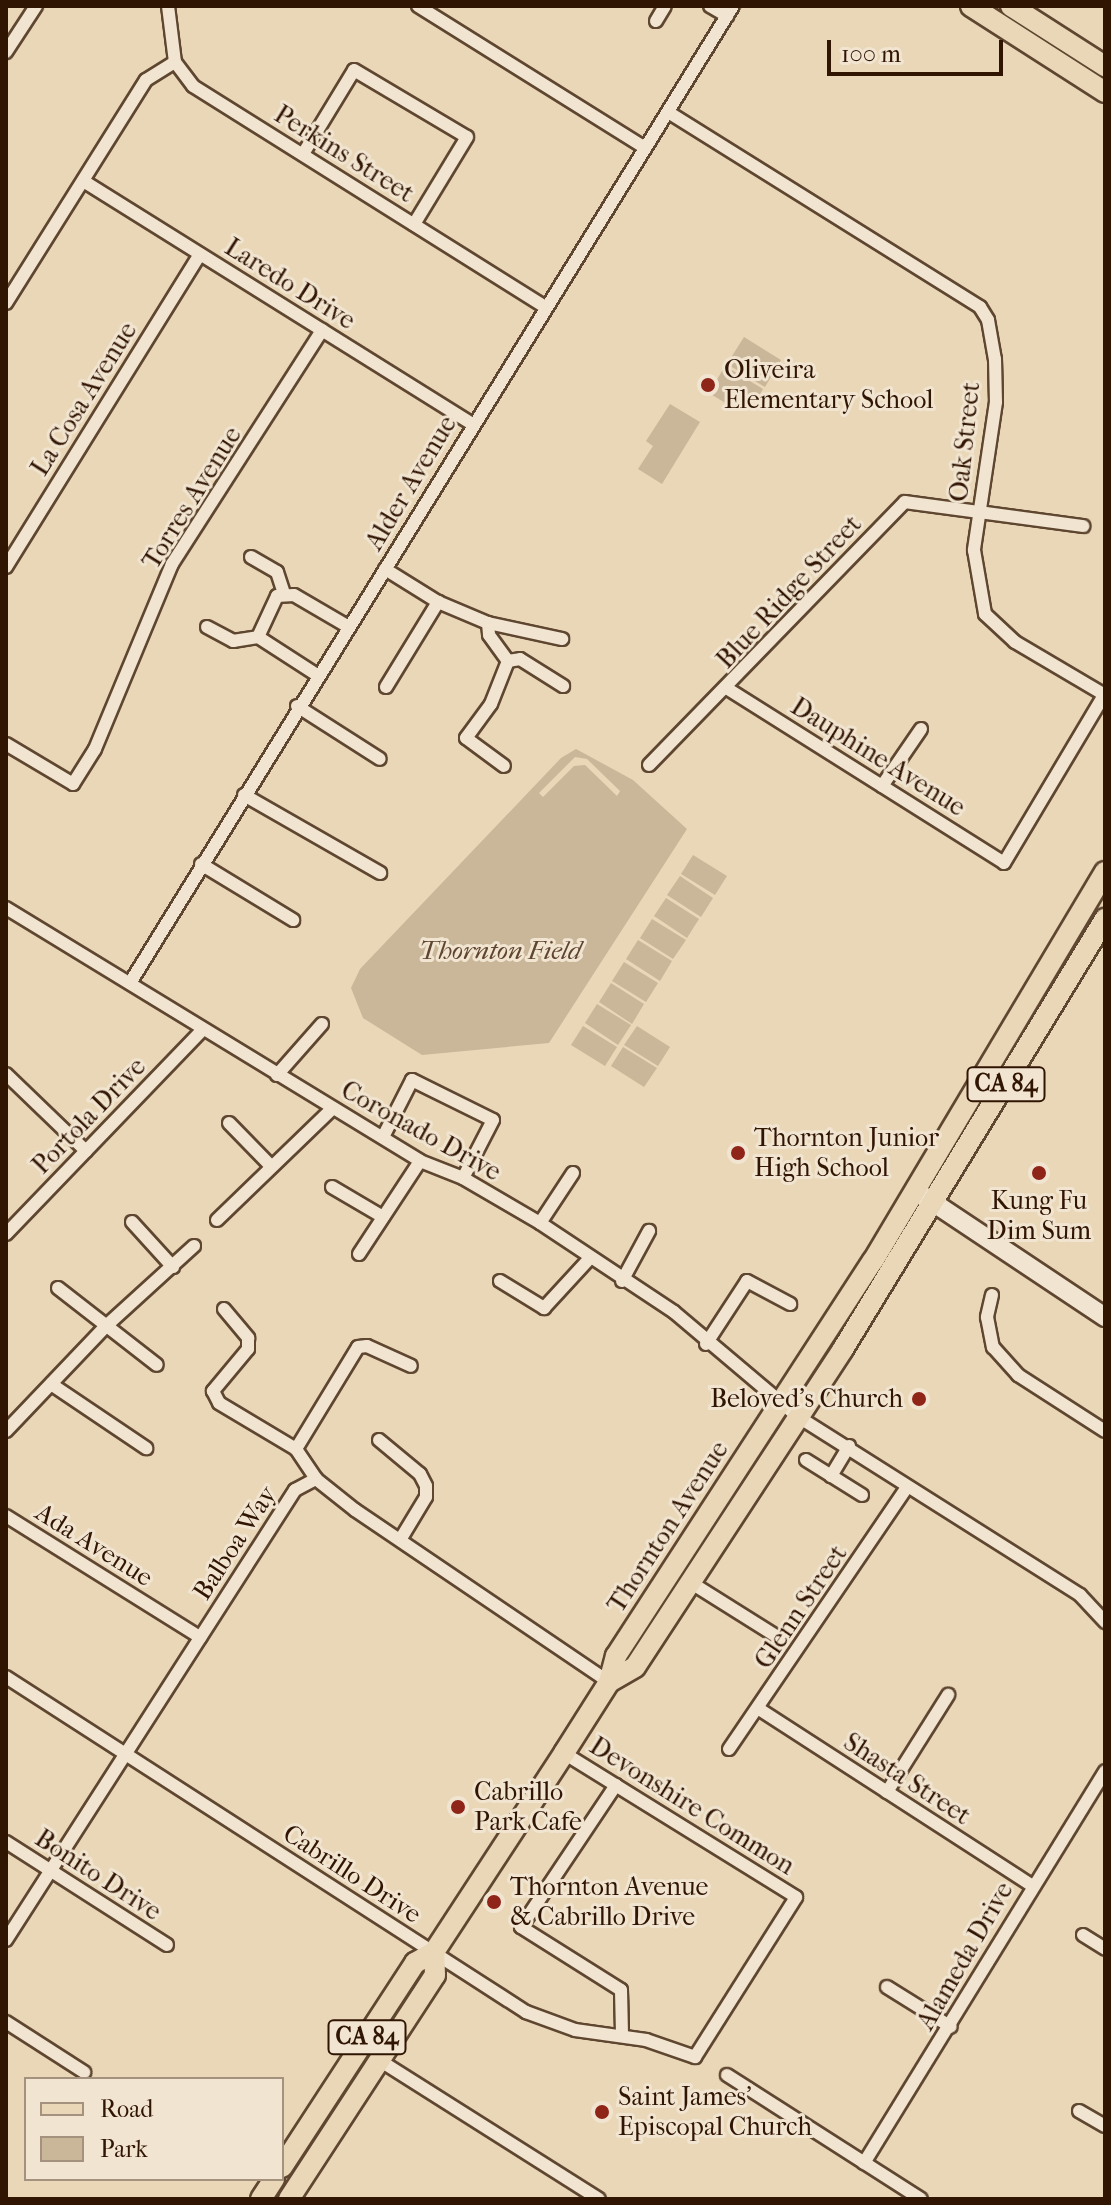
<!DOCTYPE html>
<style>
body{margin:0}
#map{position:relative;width:1111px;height:2205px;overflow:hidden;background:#e9d7b8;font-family:"IM FELL French Canon",serif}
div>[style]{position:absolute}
.green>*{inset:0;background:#cab699}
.roads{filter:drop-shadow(2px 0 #5f4630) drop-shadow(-2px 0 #5f4630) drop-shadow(0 2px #5f4630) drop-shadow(0 -2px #5f4630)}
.street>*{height:12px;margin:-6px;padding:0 6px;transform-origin:6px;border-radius:6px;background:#f1e5d1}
.secondary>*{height:18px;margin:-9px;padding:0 9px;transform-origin:9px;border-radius:9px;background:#f1e5d1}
.primary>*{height:20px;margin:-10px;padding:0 10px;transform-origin:10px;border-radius:10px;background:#e9d7b8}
.dots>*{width:22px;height:22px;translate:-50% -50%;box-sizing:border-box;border:4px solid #f1e5d1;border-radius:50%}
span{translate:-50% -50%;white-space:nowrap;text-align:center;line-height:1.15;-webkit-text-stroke:6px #f1e5d1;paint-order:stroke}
.shield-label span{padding:2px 6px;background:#f1e5d1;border:2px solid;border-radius:6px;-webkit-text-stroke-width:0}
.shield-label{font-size:24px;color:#311503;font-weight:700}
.street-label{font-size:26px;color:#311503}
.poi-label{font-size:26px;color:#311503}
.left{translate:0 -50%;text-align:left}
.right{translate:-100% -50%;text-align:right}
.park-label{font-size:26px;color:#5f4530;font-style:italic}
.frame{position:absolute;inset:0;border:8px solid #311503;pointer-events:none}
.legend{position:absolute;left:24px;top:2077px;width:260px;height:104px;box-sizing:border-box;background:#f1e5d1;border:2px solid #a4927f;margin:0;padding:10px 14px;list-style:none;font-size:24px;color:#311503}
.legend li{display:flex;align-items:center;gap:16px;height:40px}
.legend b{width:40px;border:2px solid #a4927f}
.scale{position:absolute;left:827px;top:40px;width:176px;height:36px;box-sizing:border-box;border:4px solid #311503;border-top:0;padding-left:10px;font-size:24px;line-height:28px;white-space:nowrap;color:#311503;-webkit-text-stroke:6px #f1e5d1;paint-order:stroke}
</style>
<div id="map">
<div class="green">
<div style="clip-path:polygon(744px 337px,781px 360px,765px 387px,727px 364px)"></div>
<div style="clip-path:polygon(725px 366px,763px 389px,755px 403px,736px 391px,727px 404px,709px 393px)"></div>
<div style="clip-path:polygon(670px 404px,700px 422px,662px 484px,638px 469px,653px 446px,646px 441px)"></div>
<div style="clip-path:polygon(evenodd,576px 749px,633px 780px,687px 829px,549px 1043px,422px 1055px,363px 1018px,351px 988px,360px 969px,561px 758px,576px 749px,575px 757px,587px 759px,620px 791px,617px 796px,585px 765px,574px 766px,543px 797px,539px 793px,575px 757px)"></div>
<div style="clip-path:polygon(693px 855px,727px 876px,715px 895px,681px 874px)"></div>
<div style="clip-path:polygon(680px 876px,713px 898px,701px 917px,667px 895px)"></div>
<div style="clip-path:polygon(666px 898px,699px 919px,687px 938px,654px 916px)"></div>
<div style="clip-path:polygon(652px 919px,686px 940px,673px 959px,640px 938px)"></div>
<div style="clip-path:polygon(638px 940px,672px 961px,660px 981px,626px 959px)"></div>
<div style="clip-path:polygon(624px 962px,658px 983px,646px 1002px,612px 981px)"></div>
<div style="clip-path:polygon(611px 983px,644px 1004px,632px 1024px,599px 1002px)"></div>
<div style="clip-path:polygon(597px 1004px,631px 1025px,618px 1045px,585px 1023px)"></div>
<div style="clip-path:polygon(583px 1026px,617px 1047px,605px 1066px,571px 1045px)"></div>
<div style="clip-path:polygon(637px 1026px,670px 1047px,658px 1066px,624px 1045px)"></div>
<div style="clip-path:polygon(623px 1047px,657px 1068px,644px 1087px,611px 1066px)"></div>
</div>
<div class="roads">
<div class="street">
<div style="left:168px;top:6px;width:56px;rotate:82.9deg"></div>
<div style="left:175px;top:62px;width:30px;rotate:53deg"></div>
<div style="left:193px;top:86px;width:416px;rotate:32.1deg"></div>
<div style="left:418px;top:6px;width:268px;rotate:32deg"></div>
<div style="left:710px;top:6px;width:20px;rotate:30deg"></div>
<div style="left:656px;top:21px;width:17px;rotate:-59deg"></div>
<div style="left:6px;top:52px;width:55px;rotate:-56.9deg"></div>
<div style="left:668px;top:112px;width:368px;rotate:32deg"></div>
<div style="left:980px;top:307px;width:15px;rotate:58deg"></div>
<div style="left:988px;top:320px;width:40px;rotate:80deg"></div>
<div style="left:995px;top:359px;width:43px;rotate:88.7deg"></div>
<div style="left:996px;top:402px;width:150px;rotate:98.5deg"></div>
<div style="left:974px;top:550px;width:65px;rotate:80.2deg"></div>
<div style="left:985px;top:614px;width:41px;rotate:43deg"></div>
<div style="left:1015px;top:642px;width:104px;rotate:30.5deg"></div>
<div style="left:303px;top:154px;width:98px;rotate:-58.7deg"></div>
<div style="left:354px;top:70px;width:131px;rotate:30.7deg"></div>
<div style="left:467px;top:137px;width:102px;rotate:121.3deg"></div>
<div style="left:85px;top:182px;width:457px;rotate:32deg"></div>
<div style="left:6px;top:303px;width:263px;rotate:-57.9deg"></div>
<div style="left:146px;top:80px;width:34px;rotate:-32deg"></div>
<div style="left:251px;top:557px;width:30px;rotate:30deg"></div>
<div style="left:277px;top:572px;width:22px;rotate:72deg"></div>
<div style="left:6px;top:567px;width:368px;rotate:-58.2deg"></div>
<div style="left:385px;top:569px;width:62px;rotate:31.9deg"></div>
<div style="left:438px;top:602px;width:54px;rotate:22.8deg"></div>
<div style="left:488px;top:623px;width:76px;rotate:12.2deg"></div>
<div style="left:488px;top:623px;width:12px;rotate:85deg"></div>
<div style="left:489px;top:635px;width:32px;rotate:54deg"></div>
<div style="left:508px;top:661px;width:46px;rotate:111.6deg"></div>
<div style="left:491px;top:704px;width:42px;rotate:126.3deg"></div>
<div style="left:466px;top:738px;width:47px;rotate:36.4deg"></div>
<div style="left:207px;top:627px;width:30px;rotate:28deg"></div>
<div style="left:233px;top:641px;width:25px;rotate:-9deg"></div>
<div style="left:508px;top:661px;width:12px;rotate:-9deg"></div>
<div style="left:520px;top:659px;width:51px;rotate:32.1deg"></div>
<div style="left:317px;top:675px;width:70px;rotate:-147.2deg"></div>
<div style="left:258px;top:637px;width:45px;rotate:-65.1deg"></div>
<div style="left:277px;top:596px;width:17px;rotate:-3deg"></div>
<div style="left:294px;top:595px;width:61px;rotate:30.3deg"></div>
<div style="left:386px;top:687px;width:100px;rotate:-58.5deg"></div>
<div style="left:728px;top:689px;width:326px;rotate:32.2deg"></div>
<div style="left:1004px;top:863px;width:196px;rotate:-59.2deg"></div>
<div style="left:297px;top:706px;width:98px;rotate:32.6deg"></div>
<div style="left:6px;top:744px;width:78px;rotate:30.8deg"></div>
<div style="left:73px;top:784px;width:41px;rotate:-57.8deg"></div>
<div style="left:95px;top:749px;width:200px;rotate:-67.4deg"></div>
<div style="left:172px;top:564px;width:278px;rotate:-57.3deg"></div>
<div style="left:649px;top:765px;width:367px;rotate:-45.8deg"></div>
<div style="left:905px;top:502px;width:180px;rotate:7.7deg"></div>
<div style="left:882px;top:786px;width:69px;rotate:-55.6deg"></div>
<div style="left:244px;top:795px;width:157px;rotate:29.8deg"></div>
<div style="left:201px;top:864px;width:108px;rotate:31.3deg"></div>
<div style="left:6px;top:908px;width:485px;rotate:31.4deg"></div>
<div style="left:420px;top:1161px;width:46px;rotate:21.6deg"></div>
<div style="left:463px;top:1178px;width:89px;rotate:30.3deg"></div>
<div style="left:540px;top:1223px;width:161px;rotate:33.6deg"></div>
<div style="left:674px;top:1312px;width:161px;rotate:40.2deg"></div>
<div style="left:797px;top:1416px;width:335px;rotate:32.3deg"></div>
<div style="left:1080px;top:1595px;width:37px;rotate:47deg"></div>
<div style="left:130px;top:983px;width:1148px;rotate:-58.32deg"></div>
<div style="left:6px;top:1074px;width:111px;rotate:43.9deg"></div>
<div style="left:277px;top:1075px;width:68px;rotate:-48.6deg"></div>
<div style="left:229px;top:1123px;width:60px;rotate:45.7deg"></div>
<div style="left:383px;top:1137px;width:64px;rotate:-63deg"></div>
<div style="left:412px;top:1080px;width:90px;rotate:26.3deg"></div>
<div style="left:493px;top:1120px;width:65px;rotate:117.3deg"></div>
<div style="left:332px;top:1187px;width:59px;rotate:30.5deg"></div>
<div style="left:217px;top:1220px;width:161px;rotate:-44deg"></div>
<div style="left:132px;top:1222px;width:61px;rotate:47.7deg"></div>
<div style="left:540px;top:1223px;width:60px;rotate:-56.6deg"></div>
<div style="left:6px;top:1234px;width:284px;rotate:-46.1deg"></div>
<div style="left:359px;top:1254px;width:111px;rotate:-56.7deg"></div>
<div style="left:500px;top:1281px;width:52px;rotate:31.5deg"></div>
<div style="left:544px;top:1308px;width:68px;rotate:-47.4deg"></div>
<div style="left:622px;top:1281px;width:57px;rotate:-61.6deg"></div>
<div style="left:58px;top:1288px;width:125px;rotate:37.9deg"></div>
<div style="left:992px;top:1295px;width:23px;rotate:103deg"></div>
<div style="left:987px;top:1317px;width:31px;rotate:79deg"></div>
<div style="left:993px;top:1347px;width:38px;rotate:48deg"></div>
<div style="left:1018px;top:1375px;width:103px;rotate:32.8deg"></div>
<div style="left:224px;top:1309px;width:38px;rotate:50deg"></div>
<div style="left:248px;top:1338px;width:11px;rotate:90deg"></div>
<div style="left:248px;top:1349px;width:55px;rotate:129.8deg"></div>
<div style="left:213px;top:1391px;width:13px;rotate:63deg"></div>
<div style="left:219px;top:1403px;width:90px;rotate:30.9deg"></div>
<div style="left:296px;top:1449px;width:36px;rotate:56deg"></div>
<div style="left:316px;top:1479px;width:50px;rotate:38.5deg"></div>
<div style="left:355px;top:1510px;width:307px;rotate:34.1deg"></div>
<div style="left:706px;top:1344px;width:75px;rotate:-56.9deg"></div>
<div style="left:747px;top:1281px;width:49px;rotate:28.1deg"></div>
<div style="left:51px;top:1384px;width:115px;rotate:34deg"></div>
<div style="left:6px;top:1431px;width:145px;rotate:-46.4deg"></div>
<div style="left:106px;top:1326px;width:119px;rotate:-42.3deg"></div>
<div style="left:379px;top:1440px;width:53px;rotate:39.7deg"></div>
<div style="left:420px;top:1474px;width:13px;rotate:63deg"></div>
<div style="left:426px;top:1486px;width:11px;rotate:90deg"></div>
<div style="left:426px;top:1497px;width:50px;rotate:121.2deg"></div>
<div style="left:296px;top:1449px;width:119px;rotate:-58.7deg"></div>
<div style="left:358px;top:1347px;width:9px;rotate:-6deg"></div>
<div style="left:367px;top:1346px;width:48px;rotate:24.4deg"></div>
<div style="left:806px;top:1460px;width:66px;rotate:32deg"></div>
<div style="left:831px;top:1476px;width:35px;rotate:-59deg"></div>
<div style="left:6px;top:1516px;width:229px;rotate:32deg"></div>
<div style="left:690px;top:1582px;width:107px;rotate:32.1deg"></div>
<div style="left:6px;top:1677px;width:619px;rotate:32.79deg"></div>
<div style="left:526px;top:2012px;width:52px;rotate:20.2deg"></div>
<div style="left:575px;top:2030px;width:72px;rotate:8deg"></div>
<div style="left:646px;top:2040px;width:52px;rotate:19.1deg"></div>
<div style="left:695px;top:2057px;width:189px;rotate:-57.7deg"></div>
<div style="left:796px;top:1897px;width:273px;rotate:-148.2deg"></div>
<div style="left:759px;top:1709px;width:324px;rotate:32.9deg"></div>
<div style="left:729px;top:1749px;width:317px;rotate:-55.8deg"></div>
<div style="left:616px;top:1785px;width:171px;rotate:123.8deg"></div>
<div style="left:521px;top:1927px;width:118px;rotate:32.2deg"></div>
<div style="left:621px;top:1990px;width:45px;rotate:88.7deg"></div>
<div style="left:887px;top:1792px;width:115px;rotate:-57.8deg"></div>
<div style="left:6px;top:1842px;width:191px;rotate:32.6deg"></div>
<div style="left:1083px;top:1935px;width:26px;rotate:32deg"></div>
<div style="left:6px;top:1940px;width:535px;rotate:-57.29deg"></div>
<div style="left:295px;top:1490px;width:24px;rotate:-28deg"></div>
<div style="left:887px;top:1987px;width:75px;rotate:32deg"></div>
<div style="left:6px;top:2022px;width:93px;rotate:32.7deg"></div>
<div style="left:379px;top:2060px;width:260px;rotate:32.3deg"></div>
<div style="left:727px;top:2075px;width:230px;rotate:32.6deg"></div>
<div style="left:1079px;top:2111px;width:30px;rotate:30deg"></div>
<div style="left:864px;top:2163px;width:460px;rotate:-58.4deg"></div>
</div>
<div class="secondary">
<div style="left:922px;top:1195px;width:220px;rotate:33.7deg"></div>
</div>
<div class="primary">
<div style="left:971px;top:6px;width:159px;rotate:32.7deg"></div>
<div style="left:1011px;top:6px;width:112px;rotate:32.6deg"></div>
<div style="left:609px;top:1682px;width:30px;rotate:-30deg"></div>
<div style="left:635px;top:1667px;width:380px;rotate:-56.8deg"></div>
<div style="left:843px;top:1349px;width:504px;rotate:-58.65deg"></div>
<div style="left:282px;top:2167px;width:244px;rotate:-56.9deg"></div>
<div style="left:415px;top:1963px;width:22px;rotate:-30deg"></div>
<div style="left:434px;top:1952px;width:238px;rotate:-56.8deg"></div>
<div style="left:564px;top:1753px;width:84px;rotate:-57.6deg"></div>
<div style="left:609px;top:1682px;width:27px;rotate:-75deg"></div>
<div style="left:616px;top:1656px;width:471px;rotate:-57deg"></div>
<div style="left:873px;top:1261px;width:453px;rotate:-59.2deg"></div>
<div style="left:261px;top:2199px;width:24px;rotate:-57deg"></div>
<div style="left:289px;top:2199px;width:267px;rotate:-56.9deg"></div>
<div style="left:435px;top:1975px;width:23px;rotate:-92deg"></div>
</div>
</div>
<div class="dots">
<div style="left:708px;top:385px;background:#8f2418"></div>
<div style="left:738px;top:1153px;background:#8f2418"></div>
<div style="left:1039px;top:1173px;background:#8f2418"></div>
<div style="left:919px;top:1399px;background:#8f2418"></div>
<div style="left:458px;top:1807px;background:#8f2418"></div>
<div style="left:494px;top:1902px;background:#8f2418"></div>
<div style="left:602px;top:2112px;background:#8f2418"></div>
</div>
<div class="shield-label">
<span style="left:1006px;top:1084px">CA 84</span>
<span style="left:367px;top:2037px">CA 84</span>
</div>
<div class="street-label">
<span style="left:344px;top:154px;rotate:32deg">Perkins Street</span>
<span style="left:290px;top:284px;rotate:32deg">Laredo Drive</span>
<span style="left:84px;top:399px;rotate:-58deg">La Cosa Avenue</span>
<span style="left:965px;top:442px;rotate:-84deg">Oak Street</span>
<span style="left:411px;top:483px;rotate:-59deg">Alder Avenue</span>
<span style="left:192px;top:498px;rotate:-58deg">Torres Avenue</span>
<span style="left:789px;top:592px;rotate:-47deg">Blue Ridge Street</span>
<span style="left:878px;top:757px;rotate:32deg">Dauphine Avenue</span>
<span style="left:89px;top:1116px;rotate:-46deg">Portola Drive</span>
<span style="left:421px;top:1131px;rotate:29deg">Coronado Drive</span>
<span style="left:668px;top:1527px;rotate:-57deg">Thornton Avenue</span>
<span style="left:235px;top:1543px;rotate:-57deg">Balboa Way</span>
<span style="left:94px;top:1545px;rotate:32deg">Ada Avenue</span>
<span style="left:801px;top:1607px;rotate:-56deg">Glenn Street</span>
<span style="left:907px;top:1779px;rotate:33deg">Shasta Street</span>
<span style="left:692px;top:1806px;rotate:32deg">Devonshire Common</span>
<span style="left:352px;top:1874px;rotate:33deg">Cabrillo Drive</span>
<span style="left:98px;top:1875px;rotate:33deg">Bonito Drive</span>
<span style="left:965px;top:1956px;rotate:-60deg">Alameda Drive</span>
</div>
<div class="poi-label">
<span class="left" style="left:724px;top:385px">Oliveira<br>Elementary School</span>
<span class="left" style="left:754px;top:1153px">Thornton Junior<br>High School</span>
<span style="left:1039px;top:1216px">Kung Fu<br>Dim Sum</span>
<span class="right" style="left:903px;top:1399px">Beloved's Church</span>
<span class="left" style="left:474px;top:1807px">Cabrillo<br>Park Cafe</span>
<span class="left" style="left:510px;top:1902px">Thornton Avenue<br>&amp; Cabrillo Drive</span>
<span class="left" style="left:618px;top:2112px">Saint James'<br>Episcopal Church</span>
</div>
<div class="park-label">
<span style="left:500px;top:951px">Thornton Field</span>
</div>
<div class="frame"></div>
<ul class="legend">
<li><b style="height:10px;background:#e9d7b8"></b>Road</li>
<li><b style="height:22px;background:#cab699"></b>Park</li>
</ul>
<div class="scale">100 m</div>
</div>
